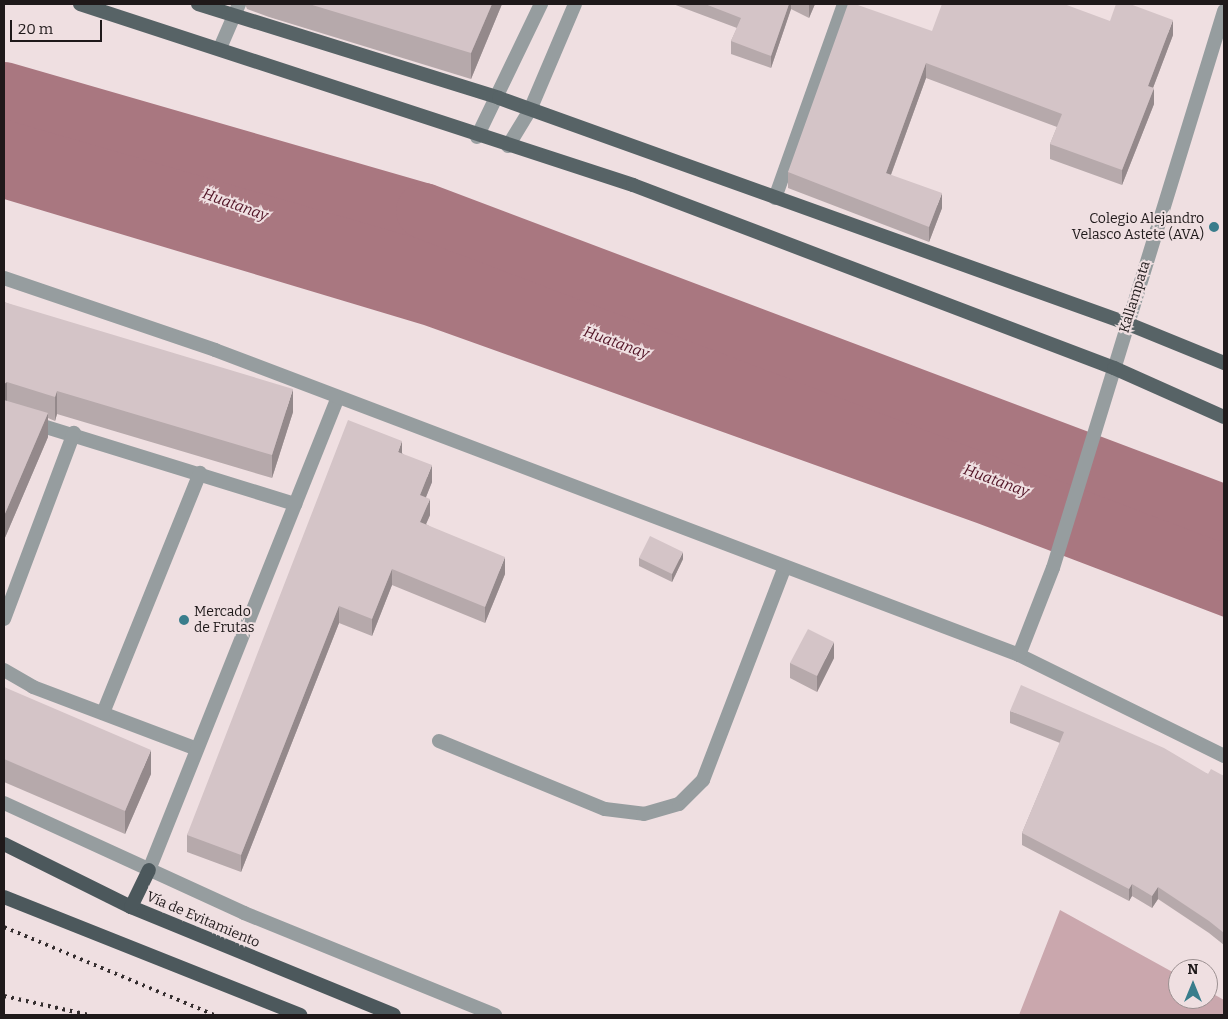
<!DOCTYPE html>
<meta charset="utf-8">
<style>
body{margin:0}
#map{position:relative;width:1228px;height:1019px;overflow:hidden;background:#efdfe1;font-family:Bitter,serif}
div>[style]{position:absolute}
.green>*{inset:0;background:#caa7ad}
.water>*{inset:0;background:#a97780}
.river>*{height:56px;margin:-28px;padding:0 28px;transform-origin:28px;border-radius:28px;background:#a97780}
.service>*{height:14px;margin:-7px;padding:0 7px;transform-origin:7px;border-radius:7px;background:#969d9f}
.minor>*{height:14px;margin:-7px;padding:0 7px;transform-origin:7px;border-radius:7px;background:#969d9f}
.primary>*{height:14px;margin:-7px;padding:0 7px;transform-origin:7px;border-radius:7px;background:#576366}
.trunk>*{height:14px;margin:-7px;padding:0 7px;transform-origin:7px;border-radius:7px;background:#4c585c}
.rail>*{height:4px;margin-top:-2px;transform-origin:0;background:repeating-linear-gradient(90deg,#342d2e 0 2.5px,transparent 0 7.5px)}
.wall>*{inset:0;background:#b6a9ab}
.shaded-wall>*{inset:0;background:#94898b}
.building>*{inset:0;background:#d4c4c7}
.dots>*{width:14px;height:14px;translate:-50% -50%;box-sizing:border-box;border:2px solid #efdfe1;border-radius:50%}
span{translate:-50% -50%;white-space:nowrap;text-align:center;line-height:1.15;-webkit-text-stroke:4px #efdfe1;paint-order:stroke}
.poi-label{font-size:14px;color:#1f191a}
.right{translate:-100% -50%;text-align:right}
.left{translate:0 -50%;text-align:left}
.street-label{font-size:14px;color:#1f191a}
.water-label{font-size:15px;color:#511325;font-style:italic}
.frame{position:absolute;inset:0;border:5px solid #1f191a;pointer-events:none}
.north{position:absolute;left:1168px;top:959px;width:50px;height:50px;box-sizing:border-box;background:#efdfe1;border:1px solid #9c9091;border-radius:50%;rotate:0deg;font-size:14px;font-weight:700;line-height:20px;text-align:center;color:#1f191a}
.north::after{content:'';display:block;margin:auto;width:18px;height:22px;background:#397d8c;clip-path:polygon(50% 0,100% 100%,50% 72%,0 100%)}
.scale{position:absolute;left:10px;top:20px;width:92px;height:22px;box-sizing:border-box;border:2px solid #1f191a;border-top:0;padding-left:6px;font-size:15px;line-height:18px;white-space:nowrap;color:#1f191a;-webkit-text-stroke:4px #efdfe1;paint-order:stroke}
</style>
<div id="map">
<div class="green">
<div style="clip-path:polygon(1060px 910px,1178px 975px,1178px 999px,1208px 999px,1208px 991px,1224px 1000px,1224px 1015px,1019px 1015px)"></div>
</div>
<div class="water">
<div style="clip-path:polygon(4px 90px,424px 211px,1224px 513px,1224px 617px,977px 523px,424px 325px,4px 199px)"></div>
</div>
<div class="river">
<div style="left:4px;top:90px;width:437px;rotate:16.1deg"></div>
<div style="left:424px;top:211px;width:855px;rotate:20.68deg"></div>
</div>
<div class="service">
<div style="left:220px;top:48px;width:48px;rotate:-66.6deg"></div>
<div style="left:4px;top:414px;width:305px;rotate:17.2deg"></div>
<div style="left:4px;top:619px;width:199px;rotate:-69.4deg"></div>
<div style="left:4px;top:670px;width:34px;rotate:30deg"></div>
<div style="left:33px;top:687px;width:175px;rotate:20.7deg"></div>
<div style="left:103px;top:713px;width:259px;rotate:-68deg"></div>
<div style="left:439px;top:741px;width:179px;rotate:22.3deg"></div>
<div style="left:605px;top:809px;width:39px;rotate:7deg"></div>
<div style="left:644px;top:814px;width:36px;rotate:-16deg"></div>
<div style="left:679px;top:804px;width:34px;rotate:-45deg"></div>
<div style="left:703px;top:780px;width:226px;rotate:-69deg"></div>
<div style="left:149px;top:870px;width:509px;rotate:-68.22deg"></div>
</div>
<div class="minor">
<div style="left:477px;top:137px;width:148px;rotate:-64.3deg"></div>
<div style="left:508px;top:146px;width:42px;rotate:-58.6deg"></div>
<div style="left:530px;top:110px;width:115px;rotate:-67deg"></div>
<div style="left:775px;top:198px;width:206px;rotate:-70.4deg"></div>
<div style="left:4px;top:278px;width:223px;rotate:18.8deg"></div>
<div style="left:215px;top:350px;width:860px;rotate:20.77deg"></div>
<div style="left:1019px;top:655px;width:229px;rotate:26.2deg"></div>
<div style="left:1019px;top:655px;width:93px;rotate:-68.7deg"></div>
<div style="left:1053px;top:568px;width:583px;rotate:-72.93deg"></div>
<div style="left:4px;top:803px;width:264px;rotate:24.6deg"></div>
<div style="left:244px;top:913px;width:271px;rotate:22.1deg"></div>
</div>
<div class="primary">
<div style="left:80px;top:4px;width:582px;rotate:18.12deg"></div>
<div style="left:633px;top:185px;width:515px;rotate:20.83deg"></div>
<div style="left:1114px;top:368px;width:120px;rotate:24deg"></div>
<div style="left:198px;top:4px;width:315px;rotate:17.3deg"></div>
<div style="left:499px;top:98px;width:666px;rotate:19.74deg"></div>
<div style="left:1126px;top:323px;width:106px;rotate:22.2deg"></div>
</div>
<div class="trunk">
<div style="left:4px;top:844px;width:142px;rotate:26.4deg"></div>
<div style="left:131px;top:907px;width:284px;rotate:22.3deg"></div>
<div style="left:4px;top:897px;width:319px;rotate:21.7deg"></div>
<div style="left:131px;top:907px;width:41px;rotate:-64.1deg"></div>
</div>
<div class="rail">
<div style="left:4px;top:927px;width:228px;rotate:22.7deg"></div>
<div style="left:4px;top:996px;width:87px;rotate:12.6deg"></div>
</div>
<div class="wall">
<div style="clip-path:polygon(245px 4px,502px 4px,471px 79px,269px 17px,247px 9px)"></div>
<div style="clip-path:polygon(673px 4px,815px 4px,809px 18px,791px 9px,771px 68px,731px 54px,731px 41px,737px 28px)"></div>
<div style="clip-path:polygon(1110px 21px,1173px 35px,1153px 88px,1154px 104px,1122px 185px,1050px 159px,1050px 144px,1057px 127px,926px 78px,891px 175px,942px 208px,929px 242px,788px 188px,788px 172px,932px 31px)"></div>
<div style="clip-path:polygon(4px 302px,293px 412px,272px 478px,57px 414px,55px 421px,48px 418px,48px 437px,4px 540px)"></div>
<div style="clip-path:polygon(402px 453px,432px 482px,426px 497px,430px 515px,426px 524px,505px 574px,485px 623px,392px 585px,372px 636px,339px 623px,241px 872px,187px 852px,187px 835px)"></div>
<div style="clip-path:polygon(639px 558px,683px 559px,672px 582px,639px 566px)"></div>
<div style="clip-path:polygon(834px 658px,817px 692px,790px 678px,790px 663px)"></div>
<div style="clip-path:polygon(4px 687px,151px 774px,125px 834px,4px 782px)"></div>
<div style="clip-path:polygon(1010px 711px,1208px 774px,1224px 776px,1224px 945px,1209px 933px,1158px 899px,1152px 908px,1132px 896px,1129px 901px,1022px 845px,1022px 833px,1060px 743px,1010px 723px)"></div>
</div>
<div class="shaded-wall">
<div style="clip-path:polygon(492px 4px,502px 4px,471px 79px,471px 53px)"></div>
<div style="clip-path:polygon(789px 4px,791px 4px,791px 9px,771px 68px,771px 56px)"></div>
<div style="clip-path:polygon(810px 4px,815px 4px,809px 18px,809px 5px)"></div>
<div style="clip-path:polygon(1173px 20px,1173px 35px,1148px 101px,1148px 86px)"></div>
<div style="clip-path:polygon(926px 63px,926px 78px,886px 188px,886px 173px)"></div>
<div style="clip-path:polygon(1154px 88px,1154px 104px,1122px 185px,1122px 170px)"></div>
<div style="clip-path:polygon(942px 193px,942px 208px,929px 242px,929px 227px)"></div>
<div style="clip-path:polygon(7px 382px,7px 406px,4px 407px,4px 384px)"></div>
<div style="clip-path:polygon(293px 389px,293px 412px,272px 478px,272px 455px)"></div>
<div style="clip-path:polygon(57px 391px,57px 414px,55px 421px,55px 397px)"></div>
<div style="clip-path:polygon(48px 413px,48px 437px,4px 540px,4px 516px)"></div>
<div style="clip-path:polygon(402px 441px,402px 457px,398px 452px)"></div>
<div style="clip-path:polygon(432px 465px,432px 482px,420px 512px,420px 495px)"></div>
<div style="clip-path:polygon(430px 499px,430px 515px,420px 538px,420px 522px)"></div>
<div style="clip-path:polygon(683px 552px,683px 559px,672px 582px,672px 574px)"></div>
<div style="clip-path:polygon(505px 557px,505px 574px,485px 623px,485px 607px)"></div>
<div style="clip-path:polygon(392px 569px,392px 585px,372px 636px,372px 619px)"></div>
<div style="clip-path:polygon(339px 606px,339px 623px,241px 872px,241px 855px)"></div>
<div style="clip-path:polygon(834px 642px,834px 658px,817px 692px,817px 676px)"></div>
<div style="clip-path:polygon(151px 750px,151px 774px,125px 834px,125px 811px)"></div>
<div style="clip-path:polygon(1132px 884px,1132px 896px,1129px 901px,1129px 889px)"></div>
<div style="clip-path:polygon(1158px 887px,1158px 899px,1152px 908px,1152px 896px)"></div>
</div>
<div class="building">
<div style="clip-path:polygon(309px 4px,492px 4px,471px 53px)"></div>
<div style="clip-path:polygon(705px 4px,789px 4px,771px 56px,731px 41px,741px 18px)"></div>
<div style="clip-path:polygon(848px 4px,855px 4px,932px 31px,942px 4px,1064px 4px,1110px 21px,1116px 4px,1130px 4px,1173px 20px,1148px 86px,1154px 88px,1122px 170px,1050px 144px,1062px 114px,926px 63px,886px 173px,942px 193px,929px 227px,788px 172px)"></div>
<div style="clip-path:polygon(4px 302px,293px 389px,272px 455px,57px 391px,55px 397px,7px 382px,4px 384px)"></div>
<div style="clip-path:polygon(4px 400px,48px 413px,4px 516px)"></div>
<div style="clip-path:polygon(348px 420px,402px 441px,398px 452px,432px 465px,420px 495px,430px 499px,420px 522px,505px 557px,485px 607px,392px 569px,372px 619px,339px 606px,241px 855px,187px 835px)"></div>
<div style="clip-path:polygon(650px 536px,683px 552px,672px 574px,639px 558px)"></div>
<div style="clip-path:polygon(808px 629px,834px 642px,817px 676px,790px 663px)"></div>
<div style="clip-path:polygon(1021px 685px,1164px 748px,1208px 774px,1211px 769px,1224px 776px,1224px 933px,1209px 921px,1158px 887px,1152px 896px,1132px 884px,1129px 889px,1022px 833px,1064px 732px,1010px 711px)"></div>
<div style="clip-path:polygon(4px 687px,151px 750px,125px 811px,4px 759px)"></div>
</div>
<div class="dots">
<div style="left:1214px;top:227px;background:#397d8c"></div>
<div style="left:184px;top:620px;background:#397d8c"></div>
</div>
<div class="poi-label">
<span class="right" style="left:1204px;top:227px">Colegio Alejandro<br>Velasco Astete (AVA)</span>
<span class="left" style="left:194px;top:620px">Mercado<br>de Frutas</span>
</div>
<div class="street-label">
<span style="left:1135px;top:297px;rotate:-73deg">Kallampata</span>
<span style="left:203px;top:920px;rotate:23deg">Vía de Evitamiento</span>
</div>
<div class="water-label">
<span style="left:235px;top:205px;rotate:20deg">Huatanay</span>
<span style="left:616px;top:343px;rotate:20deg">Huatanay</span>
<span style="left:996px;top:481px;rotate:20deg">Huatanay</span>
</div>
<div class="frame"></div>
<div class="north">N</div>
<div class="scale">20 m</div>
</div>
